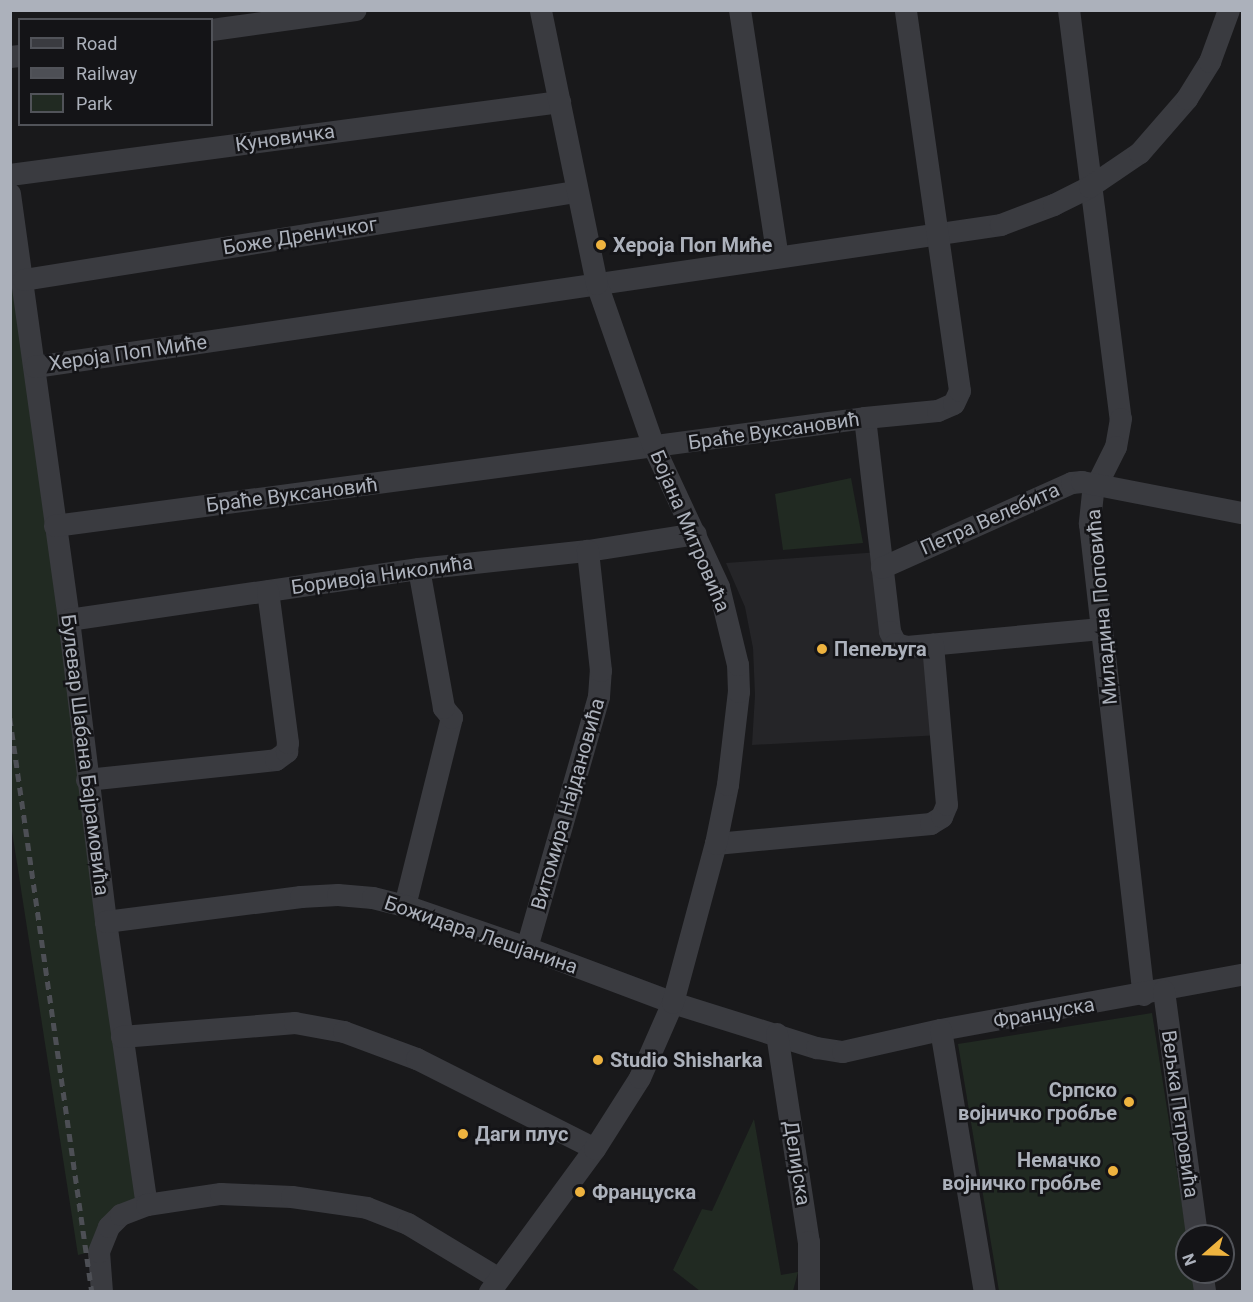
<!DOCTYPE html>
<meta charset="utf-8">
<style>
body{margin:0}
#map{position:relative;width:1253px;height:1302px;overflow:hidden;background:#19191b;font-family:Roboto,sans-serif}
div>[style]{position:absolute}
.built>*{inset:0;background:#252528}
.green>*{inset:0;background:#212a22}
.minor>*{height:22px;margin:-11px;padding:0 11px;transform-origin:11px;border-radius:11px;background:#3a3b40}
.rail>*{height:4.5px;margin-top:-2.25px;transform-origin:0;background:repeating-linear-gradient(90deg,#4d4f55 0 8px,transparent 0 14px)}
.dots>*{width:16px;height:16px;translate:-50% -50%;box-sizing:border-box;border:3px solid #141417;border-radius:50%}
span{translate:-50% -50%;white-space:nowrap;text-align:center;line-height:1.15;-webkit-text-stroke:5px #141417;paint-order:stroke}
.street-label{font-size:20px;color:#acb1bb}
.poi-label{font-size:20px;color:#acb1bb;font-weight:700}
.left{translate:0 -50%;text-align:left}
.right{translate:-100% -50%;text-align:right}
.frame{position:absolute;inset:0;border:12px solid #acb1bb;pointer-events:none}
.legend{position:absolute;left:18px;top:18px;width:195px;height:108px;box-sizing:border-box;background:#141417;border:2px solid #515359;margin:0;padding:8px 10px;list-style:none;font-size:18px;color:#acb1bb}
.legend li{display:flex;align-items:center;gap:12px;height:30px}
.legend b{width:30px;border:2px solid #515359}
.north{position:absolute;left:1175px;top:1224px;width:60px;height:60px;box-sizing:border-box;background:#141417;border:2px solid #515359;border-radius:50%;rotate:250deg;font-size:16px;font-weight:700;line-height:24px;text-align:center;color:#acb1bb}
.north::after{content:'';display:block;margin:auto;width:21px;height:27px;background:#eeb33f;clip-path:polygon(50% 0,100% 100%,50% 72%,0 100%)}
</style>
<div id="map">
<div class="built">
<div style="clip-path:polygon(880px 552px,890px 632px,933px 645px,941px 735px,752px 745px,755px 695px,753px 648px,745px 607px,726px 563px)"></div>
</div>
<div class="green">
<div style="clip-path:polygon(10px 198px,144px 1204px,98px 1250px,78px 1255px,11px 825px)"></div>
<div style="clip-path:polygon(851px 478px,863px 543px,783px 550px,775px 494px)"></div>
<div style="clip-path:polygon(1152px 1013px,1187px 1236px,1187px 1272px,1193px 1272px,1195px 1291px,999px 1291px,958px 1044px)"></div>
<div style="clip-path:polygon(754px 1119px,781px 1275px,798px 1272px,793px 1291px,700px 1291px,673px 1270px,702px 1209px,712px 1211px)"></div>
</div>
<div class="minor">
<div style="left:740px;top:10px;width:250px;rotate:81.3deg"></div>
<div style="left:1069px;top:10px;width:412px;rotate:82.8deg"></div>
<div style="left:1121px;top:419px;width:28px;rotate:100deg"></div>
<div style="left:1116px;top:447px;width:51px;rotate:116.6deg"></div>
<div style="left:1093px;top:493px;width:31px;rotate:96deg"></div>
<div style="left:1090px;top:524px;width:474px;rotate:83.5deg"></div>
<div style="left:212px;top:30px;width:145px;rotate:-7.9deg"></div>
<div style="left:10px;top:57px;width:10px;rotate:-6deg"></div>
<div style="left:10px;top:175px;width:555px;rotate:-7.56deg"></div>
<div style="left:10px;top:194px;width:430px;rotate:82.1deg"></div>
<div style="left:69px;top:620px;width:304px;rotate:83deg"></div>
<div style="left:106px;top:922px;width:286px;rotate:81.8deg"></div>
<div style="left:24px;top:280px;width:559px;rotate:-9.06deg"></div>
<div style="left:35px;top:367px;width:976px;rotate:-8.36deg"></div>
<div style="left:1001px;top:225px;width:57px;rotate:-20.7deg"></div>
<div style="left:1054px;top:205px;width:40px;rotate:-26.6deg"></div>
<div style="left:1090px;top:187px;width:60px;rotate:-34.2deg"></div>
<div style="left:1140px;top:153px;width:72px;rotate:-49deg"></div>
<div style="left:1187px;top:99px;width:44px;rotate:-58.1deg"></div>
<div style="left:1210px;top:62px;width:55px;rotate:-69.9deg"></div>
<div style="left:865px;top:418px;width:215px;rotate:83.3deg"></div>
<div style="left:890px;top:632px;width:13px;rotate:63deg"></div>
<div style="left:896px;top:644px;width:11px;rotate:15deg"></div>
<div style="left:907px;top:647px;width:195px;rotate:-5.3deg"></div>
<div style="left:55px;top:526px;width:817px;rotate:-7.59deg"></div>
<div style="left:865px;top:418px;width:73px;rotate:-5.5deg"></div>
<div style="left:938px;top:411px;width:17px;rotate:-24deg"></div>
<div style="left:954px;top:404px;width:14px;rotate:-65deg"></div>
<div style="left:960px;top:391px;width:385px;rotate:-98.1deg"></div>
<div style="left:882px;top:568px;width:208px;rotate:-24.1deg"></div>
<div style="left:1072px;top:483px;width:10px;rotate:-6deg"></div>
<div style="left:1082px;top:482px;width:163px;rotate:11deg"></div>
<div style="left:69px;top:620px;width:354px;rotate:-8.3deg"></div>
<div style="left:419px;top:569px;width:170px;rotate:-6.1deg"></div>
<div style="left:588px;top:551px;width:109px;rotate:-8.9deg"></div>
<div style="left:87px;top:780px;width:190px;rotate:-6deg"></div>
<div style="left:276px;top:760px;width:14px;rotate:-36deg"></div>
<div style="left:287px;top:752px;width:9px;rotate:-84deg"></div>
<div style="left:288px;top:743px;width:153px;rotate:-97.5deg"></div>
<div style="left:716px;top:844px;width:216px;rotate:-5.3deg"></div>
<div style="left:931px;top:824px;width:13px;rotate:-32deg"></div>
<div style="left:942px;top:817px;width:13px;rotate:-67deg"></div>
<div style="left:947px;top:805px;width:161px;rotate:-95deg"></div>
<div style="left:405px;top:906px;width:194px;rotate:-76deg"></div>
<div style="left:452px;top:718px;width:13px;rotate:-129deg"></div>
<div style="left:444px;top:708px;width:141px;rotate:-100.2deg"></div>
<div style="left:106px;top:922px;width:197px;rotate:-7.3deg"></div>
<div style="left:301px;top:897px;width:37px;rotate:-3deg"></div>
<div style="left:338px;top:895px;width:35px;rotate:5deg"></div>
<div style="left:373px;top:898px;width:33px;rotate:14deg"></div>
<div style="left:405px;top:906px;width:129px;rotate:19deg"></div>
<div style="left:527px;top:948px;width:156px;rotate:20.6deg"></div>
<div style="left:673px;top:1003px;width:151px;rotate:17.4deg"></div>
<div style="left:817px;top:1048px;width:26px;rotate:9deg"></div>
<div style="left:843px;top:1052px;width:100px;rotate:-12.7deg"></div>
<div style="left:941px;top:1030px;width:306px;rotate:-10.4deg"></div>
<div style="left:527px;top:948px;width:261px;rotate:-74deg"></div>
<div style="left:599px;top:697px;width:26px;rotate:-86deg"></div>
<div style="left:601px;top:671px;width:121px;rotate:-96.2deg"></div>
<div style="left:1164px;top:991px;width:247px;rotate:82.3deg"></div>
<div style="left:941px;top:1030px;width:266px;rotate:80.5deg"></div>
<div style="left:777px;top:1034px;width:210px;rotate:81.3deg"></div>
<div style="left:809px;top:1242px;width:50px;rotate:90deg"></div>
<div style="left:122px;top:1037px;width:174px;rotate:-4.6deg"></div>
<div style="left:295px;top:1023px;width:50px;rotate:10.4deg"></div>
<div style="left:344px;top:1032px;width:78px;rotate:20.3deg"></div>
<div style="left:417px;top:1059px;width:199px;rotate:26.8deg"></div>
<div style="left:1202px;top:1272px;width:20px;rotate:81deg"></div>
<div style="left:102px;top:1292px;width:40px;rotate:-94.3deg"></div>
<div style="left:99px;top:1252px;width:27px;rotate:-68deg"></div>
<div style="left:109px;top:1227px;width:17px;rotate:-45deg"></div>
<div style="left:121px;top:1215px;width:28px;rotate:-21deg"></div>
<div style="left:147px;top:1205px;width:75px;rotate:-8.5deg"></div>
<div style="left:221px;top:1194px;width:71px;rotate:2.4deg"></div>
<div style="left:292px;top:1197px;width:76px;rotate:8.3deg"></div>
<div style="left:367px;top:1208px;width:44px;rotate:21.3deg"></div>
<div style="left:408px;top:1224px;width:106px;rotate:31.1deg"></div>
<div style="left:490px;top:1292px;width:177px;rotate:-53.7deg"></div>
<div style="left:595px;top:1149px;width:84px;rotate:-57.6deg"></div>
<div style="left:640px;top:1078px;width:82px;rotate:-66.3deg"></div>
<div style="left:673px;top:1003px;width:165px;rotate:-74.9deg"></div>
<div style="left:716px;top:844px;width:60px;rotate:-78.5deg"></div>
<div style="left:728px;top:785px;width:94px;rotate:-83.3deg"></div>
<div style="left:739px;top:692px;width:27px;rotate:-92deg"></div>
<div style="left:738px;top:665px;width:80px;rotate:-103.7deg"></div>
<div style="left:719px;top:587px;width:154px;rotate:-114.9deg"></div>
<div style="left:654px;top:447px;width:173px;rotate:-109.3deg"></div>
<div style="left:597px;top:284px;width:280px;rotate:-101.6deg"></div>
</div>
<div class="rail">
<div style="left:10px;top:718px;width:580px;rotate:81.87deg"></div>
</div>
<div class="dots">
<div style="left:601px;top:245px;background:#eeb33f"></div>
<div style="left:822px;top:649px;background:#eeb33f"></div>
<div style="left:598px;top:1060px;background:#eeb33f"></div>
<div style="left:1129px;top:1102px;background:#eeb33f"></div>
<div style="left:463px;top:1134px;background:#eeb33f"></div>
<div style="left:1113px;top:1171px;background:#eeb33f"></div>
<div style="left:580px;top:1192px;background:#eeb33f"></div>
</div>
<div class="street-label">
<span style="left:285px;top:138px;rotate:-8deg">Куновичка</span>
<span style="left:300px;top:236px;rotate:-9deg">Боже Дреничког</span>
<span style="left:128px;top:353px;rotate:-8deg">Хероја Поп Миће</span>
<span style="left:774px;top:431px;rotate:-8deg">Браће Вуксановић</span>
<span style="left:292px;top:495px;rotate:-7deg">Браће Вуксановић</span>
<span style="left:990px;top:519px;rotate:-24deg">Петра Велебита</span>
<span style="left:690px;top:531px;rotate:67deg">Бојана Митровића</span>
<span style="left:382px;top:575px;rotate:-8deg">Боривоја Николића</span>
<span style="left:1102px;top:607px;rotate:-95deg">Миладина Поповића</span>
<span style="left:85px;top:755px;rotate:83deg">Булевар Шабана Бајрамовића</span>
<span style="left:568px;top:804px;rotate:-74deg">Витомира Најдановића</span>
<span style="left:481px;top:935px;rotate:19deg">Божидара Лешјанина</span>
<span style="left:1044px;top:1013px;rotate:-10deg">Француска</span>
<span style="left:1180px;top:1114px;rotate:82deg">Вељка Петровића</span>
<span style="left:797px;top:1163px;rotate:81deg">Делијска</span>
</div>
<div class="poi-label">
<span class="left" style="left:613px;top:245px">Хероја Поп Миће</span>
<span class="left" style="left:834px;top:649px">Пепељуга</span>
<span class="left" style="left:610px;top:1060px">Studio Shisharka</span>
<span class="right" style="left:1117px;top:1102px">Српско<br>војничко гробље</span>
<span class="left" style="left:475px;top:1134px">Даги плус</span>
<span class="right" style="left:1101px;top:1172px">Немачко<br>војничко гробље</span>
<span class="left" style="left:592px;top:1192px">Француска</span>
</div>
<div class="frame"></div>
<ul class="legend">
<li><b style="height:8px;background:#3a3b40"></b>Road</li>
<li><b style="height:8px;background:#4d4f55"></b>Railway</li>
<li><b style="height:16px;background:#212a22"></b>Park</li>
</ul>
<div class="north">N</div>
</div>
